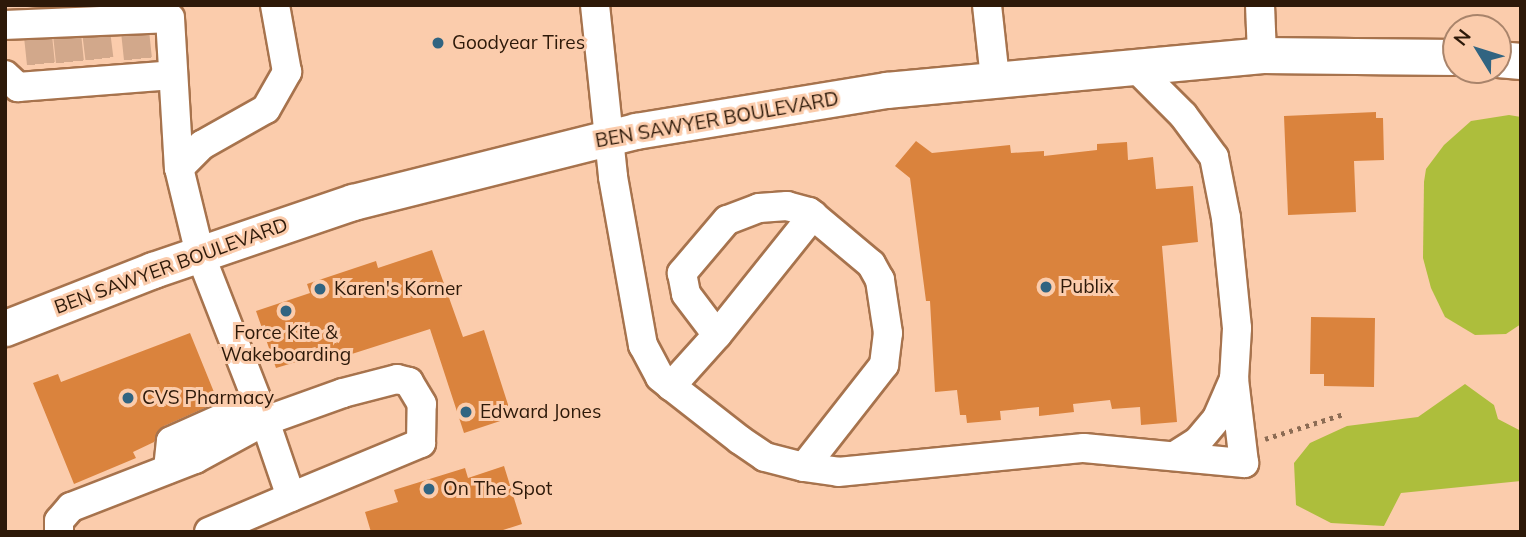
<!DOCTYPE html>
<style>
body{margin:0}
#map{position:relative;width:1526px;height:537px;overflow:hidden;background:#fbccac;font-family:Mulish,sans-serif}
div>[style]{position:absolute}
.green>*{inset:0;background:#adbe3c}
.building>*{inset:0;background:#da833d}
.minor-tunnel>*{height:28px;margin-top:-14px;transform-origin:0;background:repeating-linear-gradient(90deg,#d2a88b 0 28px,transparent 0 42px)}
.path>*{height:4.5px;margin-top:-2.25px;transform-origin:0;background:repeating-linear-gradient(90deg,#8c6c54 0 3.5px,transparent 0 8.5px)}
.roads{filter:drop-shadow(2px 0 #a7734d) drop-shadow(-2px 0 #a7734d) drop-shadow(0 2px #a7734d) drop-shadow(0 -2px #a7734d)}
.minor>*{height:28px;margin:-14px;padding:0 14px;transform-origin:14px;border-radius:14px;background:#fff}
.major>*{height:35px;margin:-17.5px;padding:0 17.5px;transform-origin:17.5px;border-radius:17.5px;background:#fff}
.dots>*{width:19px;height:19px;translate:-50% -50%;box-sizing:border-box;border:4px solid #fbccac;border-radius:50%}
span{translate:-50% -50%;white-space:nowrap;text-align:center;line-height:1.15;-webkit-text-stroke:6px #fbccac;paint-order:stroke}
.poi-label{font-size:19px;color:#2d1909}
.left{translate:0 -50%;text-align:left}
.street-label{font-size:19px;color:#2d1909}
.frame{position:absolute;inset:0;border:7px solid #2d1909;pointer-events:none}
.north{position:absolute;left:1442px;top:14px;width:70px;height:70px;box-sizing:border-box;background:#fbccac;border:2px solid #a9846b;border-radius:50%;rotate:308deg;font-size:19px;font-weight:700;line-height:28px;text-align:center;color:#2d1909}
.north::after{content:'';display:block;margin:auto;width:24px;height:32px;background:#316481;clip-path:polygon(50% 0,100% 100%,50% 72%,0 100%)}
</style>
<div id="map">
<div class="green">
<div style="clip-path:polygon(1509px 115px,1521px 117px,1521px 324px,1506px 334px,1475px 335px,1445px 317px,1431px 288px,1423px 258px,1424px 182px,1426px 169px,1444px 145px,1471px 121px)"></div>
<div style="clip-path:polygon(1465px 384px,1494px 405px,1498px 419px,1521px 431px,1521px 481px,1401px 493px,1384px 526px,1331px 523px,1296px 505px,1294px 463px,1310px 443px,1347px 426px,1418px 417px)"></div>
</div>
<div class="building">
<div style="clip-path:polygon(1376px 112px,1376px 118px,1383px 118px,1384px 160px,1354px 161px,1356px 212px,1288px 215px,1284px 116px)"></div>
<div style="clip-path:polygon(916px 141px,932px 153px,1010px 145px,1011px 153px,1044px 151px,1044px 156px,1097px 150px,1097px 144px,1127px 142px,1128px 160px,1153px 157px,1156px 189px,1193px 186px,1198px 242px,1162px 246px,1177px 422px,1141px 425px,1140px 407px,1112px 409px,1110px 400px,1073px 404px,1074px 412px,1039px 416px,1039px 407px,1000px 411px,1001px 420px,967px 423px,966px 415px,960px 415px,957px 390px,935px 392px,930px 301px,926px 301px,910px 178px,895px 166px)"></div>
<div style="clip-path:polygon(432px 250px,463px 337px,484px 330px,512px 417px,464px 433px,430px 329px,333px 360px,329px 352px,276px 368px,256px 311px,310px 293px,307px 284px,376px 261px,378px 268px)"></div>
<div style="clip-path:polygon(1311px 317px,1375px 318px,1374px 387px,1324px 386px,1324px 374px,1310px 374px)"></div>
<div style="clip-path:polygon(190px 333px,218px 402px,164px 426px,154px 442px,133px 452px,136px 458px,74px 484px,33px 383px,58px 374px,61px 382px)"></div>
<div style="clip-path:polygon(504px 466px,522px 524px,497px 532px,371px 532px,365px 512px,398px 502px,394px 490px,465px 468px,468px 478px)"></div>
</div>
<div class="minor-tunnel">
<div style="left:96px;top:31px;width:31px;rotate:83deg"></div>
<div style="left:135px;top:31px;width:30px;rotate:84deg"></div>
<div style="left:67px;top:34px;width:31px;rotate:84deg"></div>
<div style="left:38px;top:36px;width:29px;rotate:84deg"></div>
</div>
<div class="path">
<div style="left:1265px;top:439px;width:83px;rotate:-17.6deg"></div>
</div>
<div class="roads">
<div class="minor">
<div style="left:595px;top:5px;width:173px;rotate:84deg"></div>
<div style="left:613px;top:177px;width:171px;rotate:79.9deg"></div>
<div style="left:643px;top:345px;width:36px;rotate:62deg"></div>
<div style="left:660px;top:377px;width:14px;rotate:39deg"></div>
<div style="left:671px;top:386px;width:88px;rotate:38deg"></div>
<div style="left:740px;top:440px;width:30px;rotate:34deg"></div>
<div style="left:765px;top:457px;width:40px;rotate:14.4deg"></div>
<div style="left:804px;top:467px;width:130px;rotate:-51.9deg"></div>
<div style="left:884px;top:365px;width:32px;rotate:-83deg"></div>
<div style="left:888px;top:333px;width:54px;rotate:-98.6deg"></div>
<div style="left:880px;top:280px;width:18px;rotate:-119deg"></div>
<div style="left:871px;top:264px;width:81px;rotate:-140deg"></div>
<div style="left:809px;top:212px;width:23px;rotate:-165deg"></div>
<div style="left:787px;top:206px;width:28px;rotate:176deg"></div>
<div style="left:759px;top:208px;width:34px;rotate:159deg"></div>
<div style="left:727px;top:220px;width:70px;rotate:130.3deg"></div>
<div style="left:682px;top:273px;width:21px;rotate:79deg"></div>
<div style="left:686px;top:294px;width:51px;rotate:52.9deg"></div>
<div style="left:717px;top:335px;width:69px;rotate:132deg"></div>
<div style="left:987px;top:5px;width:74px;rotate:83.8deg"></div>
<div style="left:1260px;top:5px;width:50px;rotate:87.7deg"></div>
<div style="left:5px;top:25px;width:165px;rotate:-2.4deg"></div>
<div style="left:170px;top:18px;width:150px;rotate:86.6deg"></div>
<div style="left:179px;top:168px;width:89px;rotate:76.3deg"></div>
<div style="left:200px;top:254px;width:179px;rotate:68.7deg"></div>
<div style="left:265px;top:421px;width:80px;rotate:71.1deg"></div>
<div style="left:291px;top:497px;width:141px;rotate:-22.6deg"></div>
<div style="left:421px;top:443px;width:39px;rotate:-89deg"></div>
<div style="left:422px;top:404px;width:26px;rotate:-121deg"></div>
<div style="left:409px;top:382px;width:12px;rotate:-166deg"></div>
<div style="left:397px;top:379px;width:56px;rotate:165.5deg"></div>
<div style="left:343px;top:393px;width:83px;rotate:160.3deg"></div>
<div style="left:265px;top:421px;width:80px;rotate:151.5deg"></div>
<div style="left:195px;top:459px;width:133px;rotate:158.8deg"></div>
<div style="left:71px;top:507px;width:18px;rotate:131deg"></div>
<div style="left:59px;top:521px;width:11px;rotate:90deg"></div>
<div style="left:5px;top:75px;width:18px;rotate:43deg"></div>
<div style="left:18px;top:87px;width:155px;rotate:-4.4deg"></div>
<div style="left:179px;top:168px;width:33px;rotate:-45deg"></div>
<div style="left:202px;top:145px;width:73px;rotate:-29.4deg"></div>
<div style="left:266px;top:109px;width:43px;rotate:-60.4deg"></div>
<div style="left:287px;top:72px;width:68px;rotate:-100.2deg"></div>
<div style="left:717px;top:335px;width:154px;rotate:-51.3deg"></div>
<div style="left:1176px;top:455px;width:26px;rotate:-32deg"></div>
<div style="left:1198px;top:441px;width:30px;rotate:-50deg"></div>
<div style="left:1217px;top:418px;width:43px;rotate:-66.4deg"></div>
<div style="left:804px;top:467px;width:34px;rotate:8deg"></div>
<div style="left:838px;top:472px;width:247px;rotate:-5.6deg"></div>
<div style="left:1084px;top:448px;width:161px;rotate:5.4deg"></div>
<div style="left:1244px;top:463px;width:85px;rotate:-96.8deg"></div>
<div style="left:1234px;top:379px;width:51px;rotate:-86.6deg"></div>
<div style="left:1237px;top:328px;width:111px;rotate:-95.7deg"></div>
<div style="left:1226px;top:218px;width:62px;rotate:-101.1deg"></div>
<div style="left:1214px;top:157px;width:52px;rotate:-126.4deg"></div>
<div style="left:1183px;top:115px;width:68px;rotate:-135deg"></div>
<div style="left:168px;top:469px;width:28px;rotate:-84deg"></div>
<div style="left:171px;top:441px;width:95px;rotate:-24.1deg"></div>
<div style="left:209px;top:532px;width:89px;rotate:-23.1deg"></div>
</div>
<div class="major">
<div style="left:1498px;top:59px;width:23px;rotate:5deg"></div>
<div style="left:5px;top:328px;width:159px;rotate:-21.4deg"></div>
<div style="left:153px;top:270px;width:211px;rotate:-18.8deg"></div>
<div style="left:353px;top:202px;width:292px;rotate:-14.1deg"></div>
<div style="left:636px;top:131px;width:253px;rotate:-9.3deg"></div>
<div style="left:886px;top:90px;width:378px;rotate:-5.3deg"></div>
<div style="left:1262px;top:55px;width:194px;rotate:0.6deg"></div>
</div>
</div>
<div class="dots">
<div style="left:438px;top:43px;background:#316481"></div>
<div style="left:1046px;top:287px;background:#316481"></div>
<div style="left:320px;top:289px;background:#316481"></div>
<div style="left:286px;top:311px;background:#316481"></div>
<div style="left:128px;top:398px;background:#316481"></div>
<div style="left:466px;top:412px;background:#316481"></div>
<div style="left:429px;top:489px;background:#316481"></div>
</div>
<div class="poi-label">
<span class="left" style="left:452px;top:43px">Goodyear Tires</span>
<span class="left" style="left:1060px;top:287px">Publix</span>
<span class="left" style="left:334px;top:289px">Karen's Korner</span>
<span style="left:286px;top:344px">Force Kite &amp;<br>Wakeboarding</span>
<span class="left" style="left:142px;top:398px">CVS Pharmacy</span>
<span class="left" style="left:480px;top:412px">Edward Jones</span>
<span class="left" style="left:443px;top:489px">On The Spot</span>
</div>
<div class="street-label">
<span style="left:717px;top:120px;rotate:-10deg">BEN SAWYER BOULEVARD</span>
<span style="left:171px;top:266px;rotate:-20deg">BEN SAWYER BOULEVARD</span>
</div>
<div class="frame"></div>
<div class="north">N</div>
</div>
